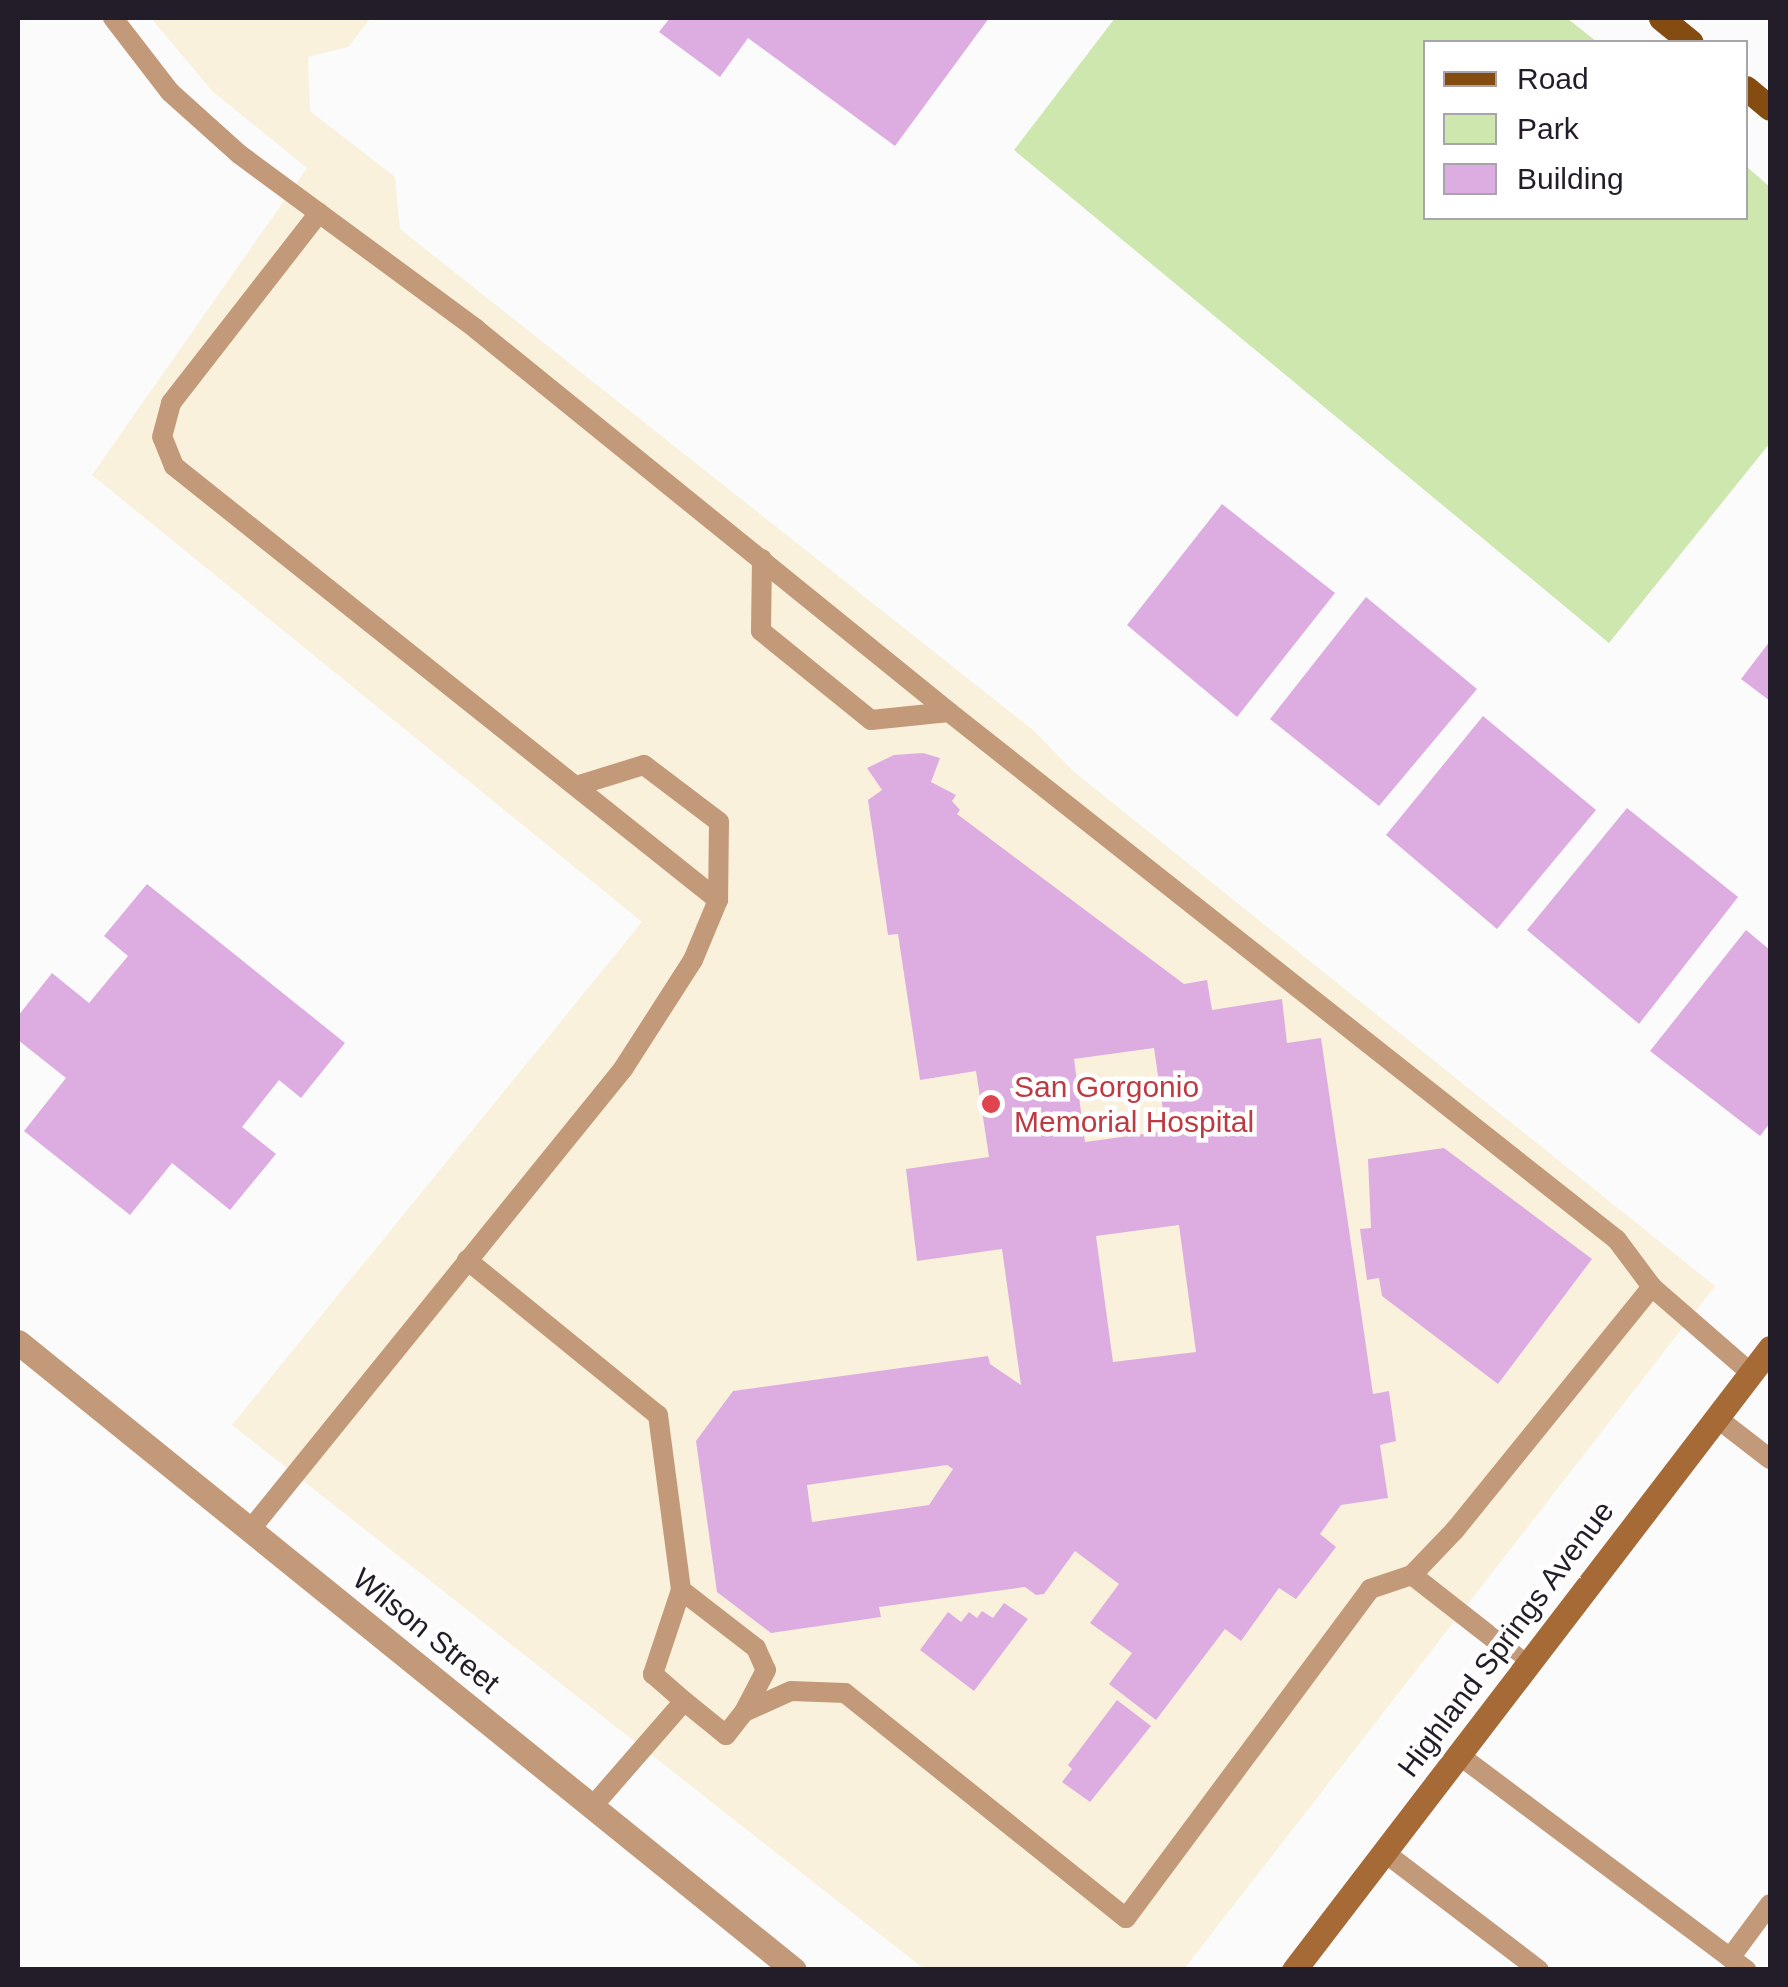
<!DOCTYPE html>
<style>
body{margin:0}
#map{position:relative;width:1788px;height:1987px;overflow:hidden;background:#fbfbfb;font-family:Arial,sans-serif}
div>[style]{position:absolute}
.medical>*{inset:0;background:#f9f1db}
.green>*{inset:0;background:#cee7af}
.building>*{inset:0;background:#ddade2}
.service>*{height:20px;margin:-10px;padding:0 10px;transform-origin:10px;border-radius:10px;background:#c39a79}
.tertiary>*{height:25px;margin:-12.5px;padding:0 12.5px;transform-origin:12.5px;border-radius:12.5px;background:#c39a79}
.secondary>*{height:25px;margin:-12.5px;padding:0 12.5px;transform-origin:12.5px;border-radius:12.5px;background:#a56a35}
.primary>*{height:25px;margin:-12.5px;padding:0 12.5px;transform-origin:12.5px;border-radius:12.5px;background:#854c12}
.dots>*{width:28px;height:28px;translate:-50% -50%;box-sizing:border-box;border:5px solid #fff;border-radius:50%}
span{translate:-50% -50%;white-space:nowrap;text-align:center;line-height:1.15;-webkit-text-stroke:9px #fff;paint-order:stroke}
.health-label{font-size:30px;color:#be3a42}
.left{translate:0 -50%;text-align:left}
.street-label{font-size:30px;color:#221d29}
.frame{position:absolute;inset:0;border:20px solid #221d29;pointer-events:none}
.legend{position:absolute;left:1423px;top:40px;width:325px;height:180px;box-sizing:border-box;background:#fff;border:2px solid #a7a5a9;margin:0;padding:12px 18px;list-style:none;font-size:30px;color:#221d29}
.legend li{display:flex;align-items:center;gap:20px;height:50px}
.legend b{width:50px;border:2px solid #a7a5a9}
</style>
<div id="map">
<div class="medical">
<div style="clip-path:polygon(151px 18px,371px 18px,348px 47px,308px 57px,310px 111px,395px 177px,400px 229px,1033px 730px,1073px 771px,1715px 1286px,1184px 1969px,924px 1969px,232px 1425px,642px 922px,92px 475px,307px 168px,212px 91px)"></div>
</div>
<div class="green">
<div style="clip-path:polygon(1115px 18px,1567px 18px,1597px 42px,1426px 42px,1426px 218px,1746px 218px,1746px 166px,1770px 187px,1770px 443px,1609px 643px,1014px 150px)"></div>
</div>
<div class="building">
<div style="clip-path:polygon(670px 18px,989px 18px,895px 146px,748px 38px,720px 77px,659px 32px)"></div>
<div style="clip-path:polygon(1222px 504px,1335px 593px,1237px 717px,1127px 625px)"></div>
<div style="clip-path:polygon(1366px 597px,1477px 689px,1379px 806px,1270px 719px)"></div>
<div style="clip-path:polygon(1770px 641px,1770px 701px,1741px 679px)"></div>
<div style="clip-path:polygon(1483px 716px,1596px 810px,1497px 929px,1386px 835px)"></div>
<div style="clip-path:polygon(evenodd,923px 753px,940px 758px,931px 782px,956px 795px,952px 801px,960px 810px,957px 814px,1184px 984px,1207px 980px,1212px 1010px,1282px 999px,1287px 1043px,1321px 1038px,1373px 1394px,1389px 1391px,1396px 1441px,1380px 1445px,1388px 1498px,1341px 1505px,1320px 1534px,1336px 1547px,1296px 1599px,1279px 1588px,1241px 1641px,1225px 1629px,1156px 1720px,1109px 1684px,1132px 1653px,1090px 1623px,1119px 1584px,1075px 1551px,1044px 1594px,1036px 1595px,1025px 1587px,879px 1607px,881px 1617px,771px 1633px,717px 1592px,696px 1441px,733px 1391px,988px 1356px,990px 1364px,1021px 1385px,1002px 1249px,917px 1261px,906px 1169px,989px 1157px,976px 1071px,920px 1080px,898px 934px,888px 935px,868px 800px,882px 790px,867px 768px,894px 755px,923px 753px,1154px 1048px,1166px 1131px,1085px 1142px,1074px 1059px,1154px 1048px,923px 753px,1179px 1225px,1196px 1352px,1113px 1362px,1096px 1236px,1179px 1225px,923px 753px,947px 1465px,953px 1469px,929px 1505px,812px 1522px,807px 1485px,947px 1465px)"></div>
<div style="clip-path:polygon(1627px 808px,1738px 897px,1639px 1024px,1527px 930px)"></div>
<div style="clip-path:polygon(147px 884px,345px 1043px,301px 1098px,279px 1080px,242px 1127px,276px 1154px,230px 1210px,172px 1163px,130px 1215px,24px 1131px,66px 1078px,18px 1040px,18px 1016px,52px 973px,89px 1003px,128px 956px,104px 936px)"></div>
<div style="clip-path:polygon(1746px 930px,1770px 950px,1770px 1123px,1760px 1136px,1650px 1051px)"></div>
<div style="clip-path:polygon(1444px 1148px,1592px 1259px,1498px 1384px,1382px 1296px,1379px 1278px,1367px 1280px,1360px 1229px,1371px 1228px,1368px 1159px)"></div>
<div style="clip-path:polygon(1004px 1603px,1028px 1619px,974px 1691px,920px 1650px,948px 1612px,961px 1622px,969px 1612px,977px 1618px,982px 1611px,993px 1618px)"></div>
<div style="clip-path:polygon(1117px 1700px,1151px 1726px,1090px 1802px,1062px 1782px,1072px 1769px,1068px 1765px)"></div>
</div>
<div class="service">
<div style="left:113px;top:18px;width:93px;rotate:52.4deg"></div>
<div style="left:170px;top:92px;width:93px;rotate:41.9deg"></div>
<div style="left:239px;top:154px;width:295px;rotate:36.4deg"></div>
<div style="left:476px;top:329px;width:609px;rotate:39deg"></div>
<div style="left:949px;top:712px;width:851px;rotate:38.32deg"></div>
<div style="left:1617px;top:1240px;width:59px;rotate:53.3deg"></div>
<div style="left:1652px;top:1287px;width:131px;rotate:41deg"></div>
<div style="left:762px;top:559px;width:72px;rotate:90.8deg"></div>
<div style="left:761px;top:631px;width:141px;rotate:39deg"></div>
<div style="left:871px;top:720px;width:78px;rotate:-5.9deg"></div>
<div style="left:576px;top:786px;width:71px;rotate:-17.2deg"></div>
<div style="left:644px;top:765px;width:94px;rotate:37.2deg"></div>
<div style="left:719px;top:822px;width:78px;rotate:90.7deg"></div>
<div style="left:467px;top:1260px;width:246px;rotate:39.1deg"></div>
<div style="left:658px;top:1415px;width:177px;rotate:82.5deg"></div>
<div style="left:681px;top:1590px;width:89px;rotate:108.4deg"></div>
<div style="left:653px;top:1674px;width:41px;rotate:41.1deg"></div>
<div style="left:1717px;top:1418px;width:67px;rotate:37.7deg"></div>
<div style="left:250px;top:1530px;width:593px;rotate:-51.02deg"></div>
<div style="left:623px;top:1069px;width:130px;rotate:-57.3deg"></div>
<div style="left:693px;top:960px;width:65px;rotate:-67.4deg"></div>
<div style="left:718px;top:900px;width:696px;rotate:-141.42deg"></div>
<div style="left:174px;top:466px;width:31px;rotate:-112deg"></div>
<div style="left:162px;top:437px;width:35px;rotate:-75deg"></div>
<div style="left:171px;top:403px;width:241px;rotate:-52.1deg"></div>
<div style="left:1412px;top:1575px;width:146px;rotate:38deg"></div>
<div style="left:681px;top:1590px;width:95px;rotate:37.7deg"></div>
<div style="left:756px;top:1648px;width:24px;rotate:66deg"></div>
<div style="left:766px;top:1670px;width:47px;rotate:117.6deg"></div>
<div style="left:1459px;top:1755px;width:359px;rotate:36.8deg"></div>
<div style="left:592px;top:1807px;width:140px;rotate:-49deg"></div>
<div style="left:684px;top:1701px;width:54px;rotate:39deg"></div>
<div style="left:726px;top:1735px;width:29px;rotate:-52deg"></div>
<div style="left:744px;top:1712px;width:51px;rotate:-24.1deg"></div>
<div style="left:791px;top:1691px;width:54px;rotate:2.1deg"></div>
<div style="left:845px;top:1693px;width:360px;rotate:38.7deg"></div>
<div style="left:1126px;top:1918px;width:410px;rotate:-53.4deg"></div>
<div style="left:1370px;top:1589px;width:44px;rotate:-18.4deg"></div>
<div style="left:1412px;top:1575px;width:62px;rotate:-46.3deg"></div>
<div style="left:1455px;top:1530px;width:313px;rotate:-51deg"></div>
<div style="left:1384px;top:1852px;width:195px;rotate:37.3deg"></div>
<div style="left:1730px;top:1958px;width:67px;rotate:-53.5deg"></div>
</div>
<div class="tertiary">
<div style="left:18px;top:1342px;width:998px;rotate:38.98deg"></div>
</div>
<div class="secondary">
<div style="left:1294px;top:1970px;width:783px;rotate:-52.57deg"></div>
</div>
<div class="primary">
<div style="left:1661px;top:18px;width:38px;rotate:39deg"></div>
<div style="left:1746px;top:88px;width:31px;rotate:40deg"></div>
</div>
<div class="dots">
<div style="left:991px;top:1104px;background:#e0444e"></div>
</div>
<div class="health-label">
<span class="left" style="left:1014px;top:1104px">San Gorgonio<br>Memorial Hospital</span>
</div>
<div class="street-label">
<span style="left:426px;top:1631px;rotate:39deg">Wilson Street</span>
<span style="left:1506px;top:1639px;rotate:-53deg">Highland Springs Avenue</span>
</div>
<div class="frame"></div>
<ul class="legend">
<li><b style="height:12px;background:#854c12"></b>Road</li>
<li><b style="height:28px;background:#cee7af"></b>Park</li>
<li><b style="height:28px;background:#ddade2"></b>Building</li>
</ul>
</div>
